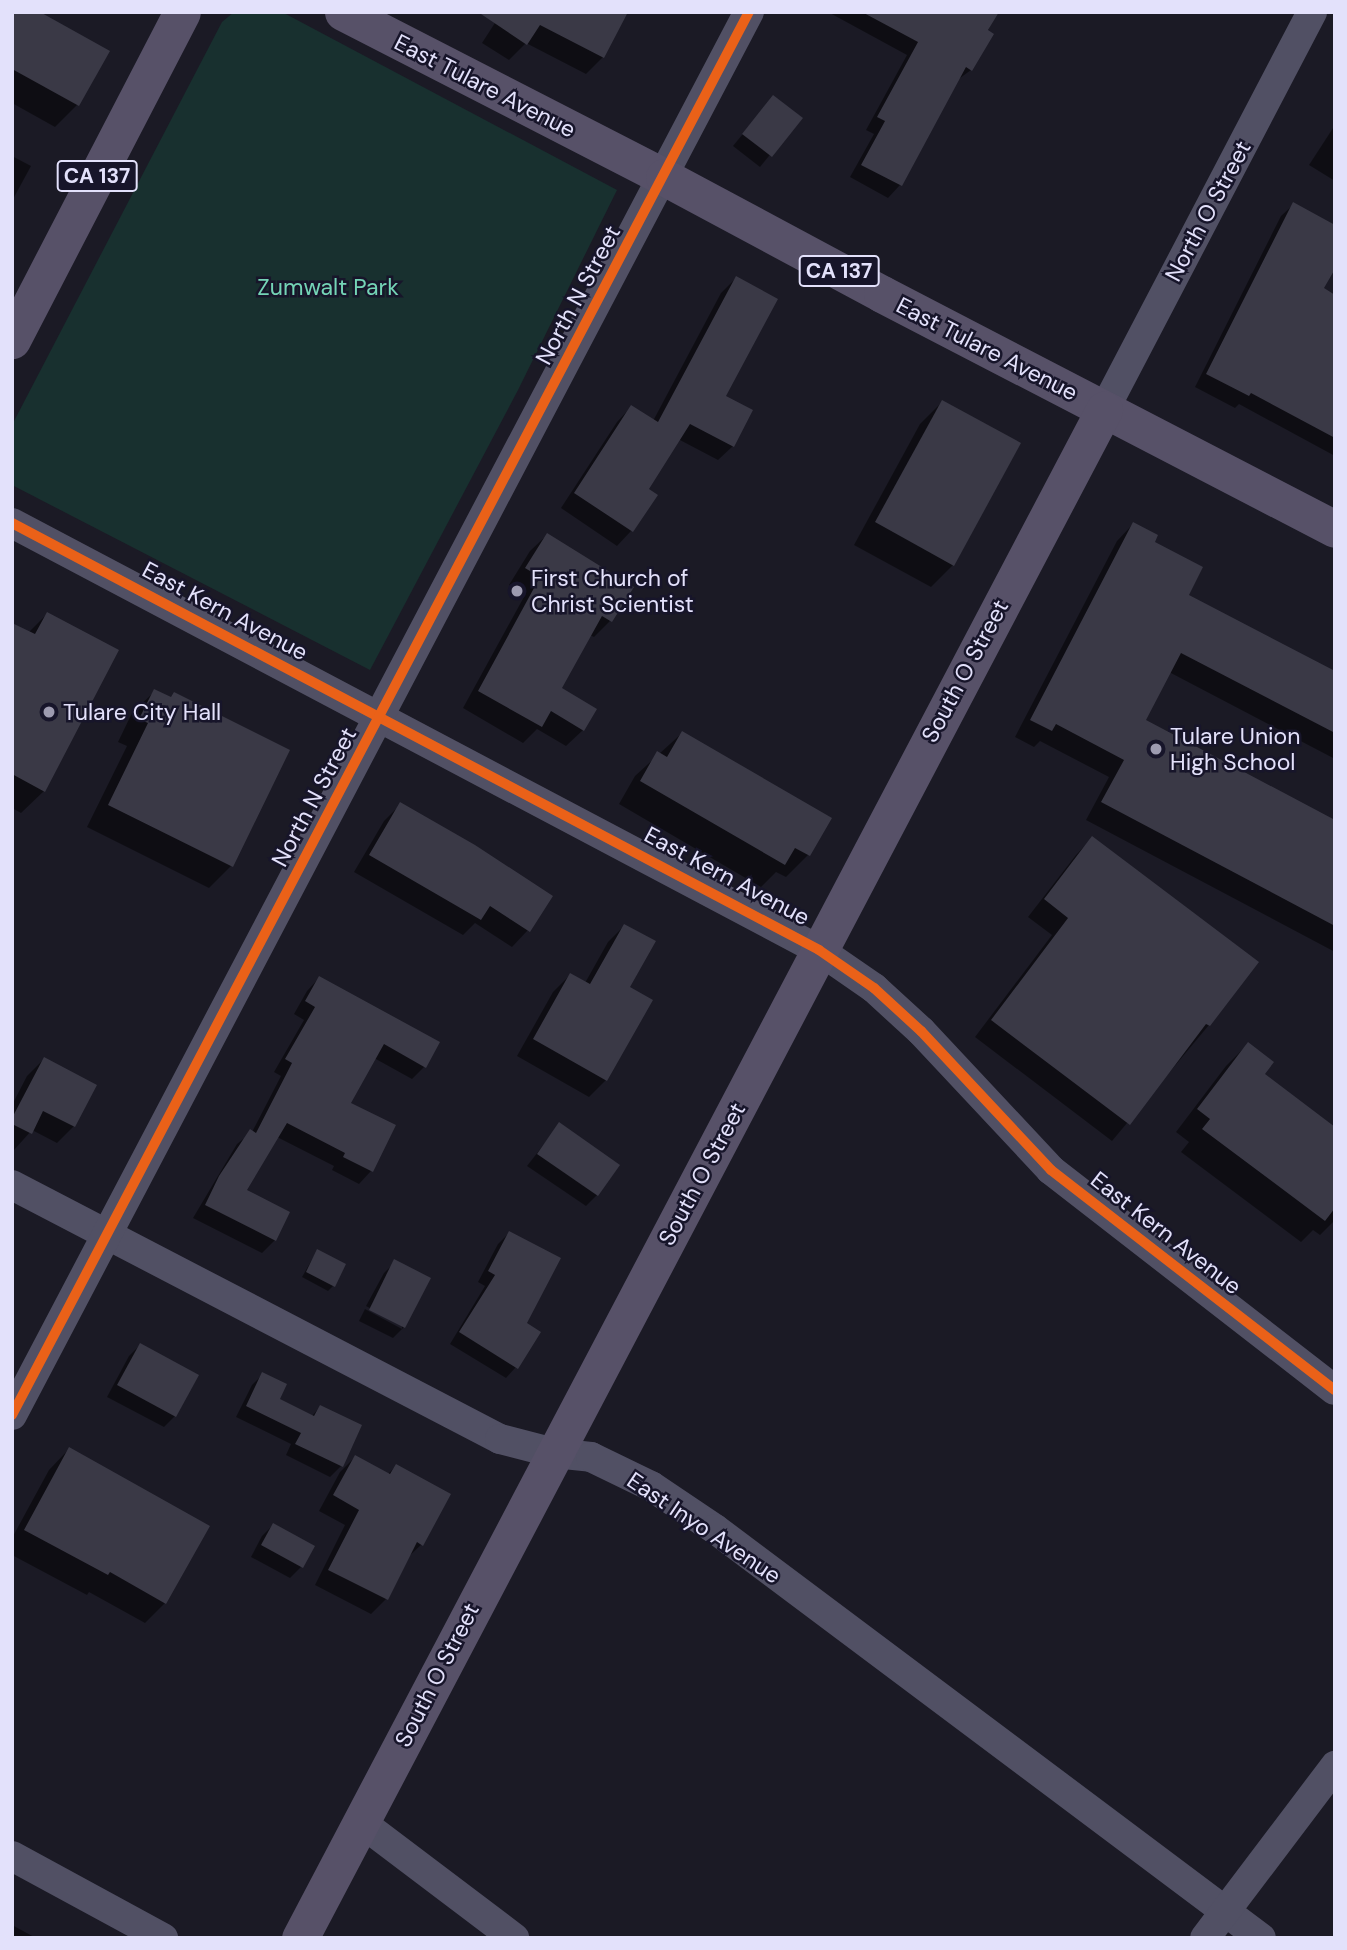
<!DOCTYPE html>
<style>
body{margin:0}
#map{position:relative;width:1347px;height:1950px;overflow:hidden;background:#1b1a25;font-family:"DM Sans",sans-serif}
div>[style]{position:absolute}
.green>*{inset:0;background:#18302f}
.shadow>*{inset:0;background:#0007}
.building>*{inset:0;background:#3a3946}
.minor>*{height:30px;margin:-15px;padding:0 15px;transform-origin:15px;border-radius:15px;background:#515064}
.major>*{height:37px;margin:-18.5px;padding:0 18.5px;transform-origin:18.5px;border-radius:18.5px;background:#575168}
.cycleway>*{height:10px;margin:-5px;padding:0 5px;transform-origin:5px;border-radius:5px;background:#ea6118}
.dots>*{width:19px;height:19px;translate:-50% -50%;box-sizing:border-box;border:4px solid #17152a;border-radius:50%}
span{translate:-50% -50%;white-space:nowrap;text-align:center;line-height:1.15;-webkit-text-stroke:5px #17152a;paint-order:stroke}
.shield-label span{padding:2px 5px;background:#17152a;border:2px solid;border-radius:5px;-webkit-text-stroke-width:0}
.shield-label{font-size:21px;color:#e3e1fb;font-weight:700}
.street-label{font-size:23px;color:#e3e1fb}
.park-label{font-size:23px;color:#74d4b6}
.poi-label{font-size:23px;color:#e3e1fb}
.left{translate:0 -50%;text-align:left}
.frame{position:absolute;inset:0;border:14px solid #e3e1fb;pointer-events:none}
</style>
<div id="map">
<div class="green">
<div style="clip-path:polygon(234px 12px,282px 12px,617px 190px,518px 390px,370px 670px,12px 485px,12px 425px,222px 22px)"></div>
</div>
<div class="shadow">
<div style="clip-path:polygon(12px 12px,78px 104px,55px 127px,12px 103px)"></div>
<div style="clip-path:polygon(502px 12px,626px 12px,603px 57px,586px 74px,526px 43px,509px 60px,482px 43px)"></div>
<div style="clip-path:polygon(828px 12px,996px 12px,971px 70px,956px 81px,900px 185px,888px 198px,850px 177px,874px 134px,866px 130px,907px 55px)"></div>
<div style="clip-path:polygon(773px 97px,800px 118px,760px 167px,733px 146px)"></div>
<div style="clip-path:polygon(1335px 125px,1335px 181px,1309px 165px)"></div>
<div style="clip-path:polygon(12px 156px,31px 166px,12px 201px)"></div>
<div style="clip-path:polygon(1294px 204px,1321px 289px,1335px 353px,1335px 456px,1239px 404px,1235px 408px,1195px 387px,1281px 216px)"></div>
<div style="clip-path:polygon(736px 278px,724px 396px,733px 446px,718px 460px,678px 439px,647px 490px,656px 496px,631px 531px,617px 546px,561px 508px,617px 422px,631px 407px,653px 421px,721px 293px)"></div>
<div style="clip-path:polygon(942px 402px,953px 565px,931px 587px,854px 545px,920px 424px)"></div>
<div style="clip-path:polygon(1133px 524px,1152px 542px,1186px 596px,1335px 673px,1335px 759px,1169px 672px,1144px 721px,1335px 822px,1335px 952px,1086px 820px,1109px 777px,1040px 741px,1034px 747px,1015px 737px,1117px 541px)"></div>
<div style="clip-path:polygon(547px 535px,610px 621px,594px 637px,590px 635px,559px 689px,583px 730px,566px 746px,537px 729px,523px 743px,463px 708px,525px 595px,509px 585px,530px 551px)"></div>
<div style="clip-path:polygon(47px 614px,44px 791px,21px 813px,12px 808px,12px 625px,28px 633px)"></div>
<div style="clip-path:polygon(155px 691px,231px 866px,209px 888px,87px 827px,127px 746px,118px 742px,132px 713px)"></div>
<div style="clip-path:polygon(682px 733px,829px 818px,808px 855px,786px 877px,776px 872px,761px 887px,619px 804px,635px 776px)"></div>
<div style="clip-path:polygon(401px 804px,528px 930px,512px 947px,475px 923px,463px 935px,354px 872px,384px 821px)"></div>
<div style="clip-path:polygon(1092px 838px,1209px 1025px,1112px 1141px,975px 1037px,1052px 935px,1028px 917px,1076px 855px)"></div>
<div style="clip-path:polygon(624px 926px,628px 988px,606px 1080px,589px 1097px,517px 1056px,553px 992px,570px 975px,585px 983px,608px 942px)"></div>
<div style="clip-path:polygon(319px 978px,425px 1066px,412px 1079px,374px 1058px,349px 1103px,394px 1126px,371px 1171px,359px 1184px,332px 1170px,334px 1166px,277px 1137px,245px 1191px,275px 1240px,262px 1253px,193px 1218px,237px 1144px,252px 1132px,281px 1076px,274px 1072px,304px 1020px,294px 1014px,307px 991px)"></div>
<div style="clip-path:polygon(1248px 1044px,1263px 1075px,1335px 1130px,1335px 1220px,1320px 1235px,1313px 1230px,1301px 1242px,1181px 1152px,1189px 1142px,1176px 1132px,1226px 1066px)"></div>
<div style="clip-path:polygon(44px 1059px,74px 1126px,57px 1143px,32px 1130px,14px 1150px,12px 1105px,27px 1076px)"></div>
<div style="clip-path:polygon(559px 1125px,597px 1195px,586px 1206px,527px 1166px)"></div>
<div style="clip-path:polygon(509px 1233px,525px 1324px,516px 1367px,506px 1378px,450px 1344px,485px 1286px,478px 1282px,498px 1244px)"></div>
<div style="clip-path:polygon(317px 1251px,333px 1286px,328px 1291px,302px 1277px)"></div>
<div style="clip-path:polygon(395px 1262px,404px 1327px,402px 1329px,402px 1325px,366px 1306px,384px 1273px)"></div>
<div style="clip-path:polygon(365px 1309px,402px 1329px,393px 1338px,359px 1321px)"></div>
<div style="clip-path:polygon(140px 1345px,175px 1416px,164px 1427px,107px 1397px,129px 1356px)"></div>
<div style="clip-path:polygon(263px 1374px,277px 1400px,311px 1417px,320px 1407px,341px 1466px,330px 1477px,286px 1455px,291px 1444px,236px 1417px,252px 1385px)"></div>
<div style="clip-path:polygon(69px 1449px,165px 1603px,145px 1623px,89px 1592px,87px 1595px,12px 1555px,12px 1538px,49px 1470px)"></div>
<div style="clip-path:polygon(355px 1457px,387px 1475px,396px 1466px,422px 1544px,406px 1559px,386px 1599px,371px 1614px,315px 1585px,345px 1525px,319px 1511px,340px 1472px)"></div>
<div style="clip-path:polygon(273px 1525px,301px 1567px,290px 1578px,251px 1557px,262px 1536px)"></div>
<div style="clip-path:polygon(12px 1925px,36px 1938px,12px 1938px)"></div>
</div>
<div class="building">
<div style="clip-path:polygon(12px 12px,40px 12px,110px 51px,79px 106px,12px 69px)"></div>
<div style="clip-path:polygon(478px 12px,628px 12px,604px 58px,540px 25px,527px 45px)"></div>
<div style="clip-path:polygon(862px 12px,999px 12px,988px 30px,994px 34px,972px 71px,966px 67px,902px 186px,861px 165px,885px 121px,877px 117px,918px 42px)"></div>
<div style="clip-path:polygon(773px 95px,803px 118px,772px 157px,742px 134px)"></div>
<div style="clip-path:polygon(1293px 202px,1335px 225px,1335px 269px,1324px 288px,1335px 295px,1335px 438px,1251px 393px,1249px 396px,1206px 374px)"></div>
<div style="clip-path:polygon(736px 276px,778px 299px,726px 396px,753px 410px,734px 447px,690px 424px,649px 489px,658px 495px,633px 532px,574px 493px,631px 405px,658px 422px)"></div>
<div style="clip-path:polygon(942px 400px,1021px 443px,954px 566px,875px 522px)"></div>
<div style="clip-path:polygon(1133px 522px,1158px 535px,1155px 542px,1203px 567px,1189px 595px,1335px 671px,1335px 733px,1181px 653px,1146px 720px,1335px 820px,1335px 926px,1101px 802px,1124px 760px,1056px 724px,1052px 731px,1030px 720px)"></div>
<div style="clip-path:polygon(547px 533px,634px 587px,612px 622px,602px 616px,562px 688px,597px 709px,584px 731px,551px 711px,542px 727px,478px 691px,540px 577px,525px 568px)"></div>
<div style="clip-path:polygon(47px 612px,119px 650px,45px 792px,12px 774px,12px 623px,35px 634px)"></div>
<div style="clip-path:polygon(154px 689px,171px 697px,174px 692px,290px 750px,233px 867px,108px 805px,148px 723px,139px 719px)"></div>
<div style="clip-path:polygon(682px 731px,832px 818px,810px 856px,795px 848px,785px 865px,640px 781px,657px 751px,667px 757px)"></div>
<div style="clip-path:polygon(400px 802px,475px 845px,553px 896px,530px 932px,490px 906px,481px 920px,369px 855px)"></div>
<div style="clip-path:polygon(1092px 836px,1259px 962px,1210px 1026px,1206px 1024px,1130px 1125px,991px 1020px,1068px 918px,1044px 899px)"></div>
<div style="clip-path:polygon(624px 924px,656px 941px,630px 987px,653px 1000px,607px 1081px,533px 1039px,570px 973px,590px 984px)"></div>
<div style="clip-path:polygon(319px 976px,440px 1042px,426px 1068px,384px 1044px,351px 1103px,396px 1125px,373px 1172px,343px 1157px,345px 1153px,287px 1123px,247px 1190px,290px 1212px,276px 1241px,205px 1205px,219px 1176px,250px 1129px,256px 1133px,292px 1063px,285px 1059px,315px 1007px,305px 1001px)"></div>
<div style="clip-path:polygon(1248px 1042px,1274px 1062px,1265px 1074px,1335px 1127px,1335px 1208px,1325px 1221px,1202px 1129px,1210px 1119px,1197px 1109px)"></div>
<div style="clip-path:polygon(44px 1057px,97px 1085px,75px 1127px,43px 1111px,32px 1134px,12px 1124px,12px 1118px)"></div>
<div style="clip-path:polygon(559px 1122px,620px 1165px,598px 1196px,537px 1154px)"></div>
<div style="clip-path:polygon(509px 1231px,561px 1258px,527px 1323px,541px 1332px,518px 1369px,459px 1332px,495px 1275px,488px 1271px)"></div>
<div style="clip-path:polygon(317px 1249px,346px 1264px,335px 1287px,306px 1272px)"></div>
<div style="clip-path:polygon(394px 1259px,431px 1278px,405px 1328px,369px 1310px)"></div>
<div style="clip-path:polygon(140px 1343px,199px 1375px,176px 1417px,117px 1385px)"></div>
<div style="clip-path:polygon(262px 1372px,287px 1384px,280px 1399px,314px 1416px,320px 1405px,362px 1425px,343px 1467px,295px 1444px,301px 1433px,246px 1406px)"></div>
<div style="clip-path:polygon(69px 1447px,210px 1526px,166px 1604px,110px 1572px,108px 1575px,24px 1530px)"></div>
<div style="clip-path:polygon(355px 1455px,390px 1474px,396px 1464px,451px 1494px,423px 1546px,417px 1542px,388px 1600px,328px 1570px,359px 1510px,333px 1495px)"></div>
<div style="clip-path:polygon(273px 1523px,315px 1546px,303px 1568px,261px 1545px)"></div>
</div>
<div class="minor">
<div style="left:1104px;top:410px;width:449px;rotate:-62.4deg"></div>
<div style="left:12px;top:523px;width:913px;rotate:27.88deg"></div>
<div style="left:819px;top:950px;width:67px;rotate:34.6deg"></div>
<div style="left:874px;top:988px;width:64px;rotate:42.5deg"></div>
<div style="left:921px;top:1031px;width:190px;rotate:46.9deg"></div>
<div style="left:1051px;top:1170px;width:359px;rotate:37.8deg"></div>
<div style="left:12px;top:1185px;width:550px;rotate:27.5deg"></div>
<div style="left:500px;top:1439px;width:56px;rotate:14.5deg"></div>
<div style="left:554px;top:1453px;width:37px;rotate:6deg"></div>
<div style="left:591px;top:1457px;width:67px;rotate:25.8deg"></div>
<div style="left:651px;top:1486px;width:77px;rotate:33.9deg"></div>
<div style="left:715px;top:1529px;width:682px;rotate:36.84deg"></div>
<div style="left:12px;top:1415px;width:1585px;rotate:-62.29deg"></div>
<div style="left:362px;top:1823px;width:191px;rotate:37.1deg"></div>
<div style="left:12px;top:1856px;width:172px;rotate:28.5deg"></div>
<div style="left:1205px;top:1938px;width:216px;rotate:-52.9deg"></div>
</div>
<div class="major">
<div style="left:343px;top:12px;width:361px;rotate:27.2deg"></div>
<div style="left:664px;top:177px;width:247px;rotate:28.2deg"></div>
<div style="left:882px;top:294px;width:510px;rotate:27.42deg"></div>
<div style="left:12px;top:340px;width:369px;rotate:-62.6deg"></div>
<div style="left:300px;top:1938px;width:1727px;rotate:-62.25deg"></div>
</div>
<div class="cycleway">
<div style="left:12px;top:523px;width:913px;rotate:27.88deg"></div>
<div style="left:819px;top:950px;width:67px;rotate:34.6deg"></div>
<div style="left:874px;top:988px;width:64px;rotate:42.5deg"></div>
<div style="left:921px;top:1031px;width:190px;rotate:46.9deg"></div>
<div style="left:1051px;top:1170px;width:359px;rotate:37.8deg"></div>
<div style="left:12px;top:1415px;width:1585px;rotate:-62.29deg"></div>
</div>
<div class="dots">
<div style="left:517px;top:591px;background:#9d9bb0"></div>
<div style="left:49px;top:712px;background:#9d9bb0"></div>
<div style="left:1156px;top:749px;background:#9d9bb0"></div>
</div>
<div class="shield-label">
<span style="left:97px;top:176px">CA 137</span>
<span style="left:839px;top:271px">CA 137</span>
</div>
<div class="street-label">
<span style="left:485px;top:86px;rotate:27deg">East Tulare Avenue</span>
<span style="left:1208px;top:211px;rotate:-62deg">North O Street</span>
<span style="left:578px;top:295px;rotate:-62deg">North N Street</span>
<span style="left:987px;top:349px;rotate:27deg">East Tulare Avenue</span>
<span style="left:225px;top:611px;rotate:28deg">East Kern Avenue</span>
<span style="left:965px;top:671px;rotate:-62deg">South O Street</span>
<span style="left:314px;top:797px;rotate:-62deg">North N Street</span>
<span style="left:727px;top:876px;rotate:28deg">East Kern Avenue</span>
<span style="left:702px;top:1174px;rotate:-62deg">South O Street</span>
<span style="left:1166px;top:1233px;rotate:38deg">East Kern Avenue</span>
<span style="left:704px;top:1528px;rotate:34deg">East Inyo Avenue</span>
<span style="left:437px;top:1675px;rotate:-63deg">South O Street</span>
</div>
<div class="park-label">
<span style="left:328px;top:287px">Zumwalt Park</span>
</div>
<div class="poi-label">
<span class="left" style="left:531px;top:591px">First Church of<br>Christ Scientist</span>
<span class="left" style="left:63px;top:712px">Tulare City Hall</span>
<span class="left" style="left:1170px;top:749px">Tulare Union<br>High School</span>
</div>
<div class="frame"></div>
</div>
